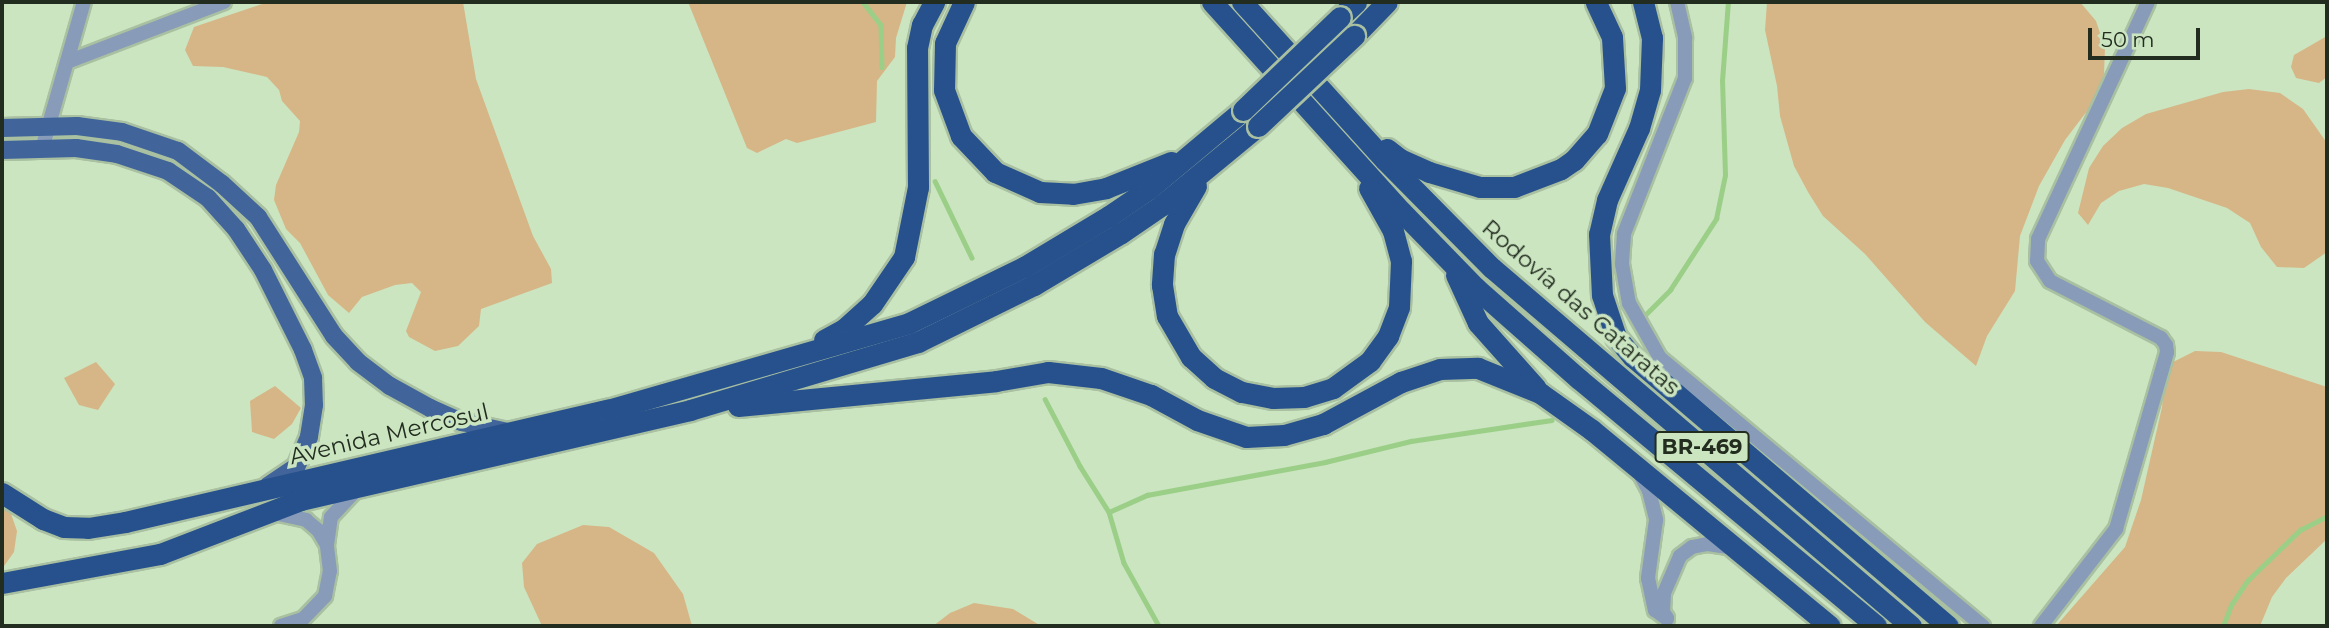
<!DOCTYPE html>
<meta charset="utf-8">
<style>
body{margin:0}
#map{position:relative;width:2329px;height:628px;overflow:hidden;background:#cbe5c1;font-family:Montserrat,sans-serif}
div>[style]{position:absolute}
.green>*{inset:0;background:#d6b686}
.stream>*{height:4.5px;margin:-2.25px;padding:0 2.25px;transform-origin:2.25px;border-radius:2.25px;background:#9bcf88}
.roads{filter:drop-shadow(2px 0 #a9c0a1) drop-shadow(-2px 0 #a9c0a1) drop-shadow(0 2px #a9c0a1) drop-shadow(0 -2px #a9c0a1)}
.minor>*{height:14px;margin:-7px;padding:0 7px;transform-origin:7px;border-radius:7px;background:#889cba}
.major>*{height:18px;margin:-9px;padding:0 9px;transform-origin:9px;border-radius:9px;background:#41659a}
.highway>*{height:21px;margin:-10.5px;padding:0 10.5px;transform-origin:10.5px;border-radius:10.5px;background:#27518d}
.bridges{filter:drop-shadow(2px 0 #a9c0a1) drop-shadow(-2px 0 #a9c0a1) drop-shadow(0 2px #a9c0a1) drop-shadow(0 -2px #a9c0a1)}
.highway-bridge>*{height:21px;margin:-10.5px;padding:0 10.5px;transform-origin:10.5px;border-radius:10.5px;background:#27518d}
span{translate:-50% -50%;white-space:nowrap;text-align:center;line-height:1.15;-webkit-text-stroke:7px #cbe5c1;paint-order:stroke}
.shield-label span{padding:2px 5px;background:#cbe5c1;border:2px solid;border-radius:5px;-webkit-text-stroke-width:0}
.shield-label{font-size:21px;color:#222c1f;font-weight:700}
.street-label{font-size:23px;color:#222c1f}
.frame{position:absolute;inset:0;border:4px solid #222c1f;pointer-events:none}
.scale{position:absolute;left:2088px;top:28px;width:112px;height:32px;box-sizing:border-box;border:4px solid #222c1f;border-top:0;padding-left:9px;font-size:21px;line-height:24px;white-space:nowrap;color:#222c1f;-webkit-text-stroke:5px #cbe5c1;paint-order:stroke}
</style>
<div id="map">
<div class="green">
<div style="clip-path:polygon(268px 2px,463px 2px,476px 79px,533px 236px,551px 269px,552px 283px,481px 309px,479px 326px,458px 346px,435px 351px,409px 337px,406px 331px,421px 292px,412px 283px,395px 285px,362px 297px,349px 313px,328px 295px,300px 243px,286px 229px,274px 200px,276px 185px,299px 132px,300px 121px,282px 101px,279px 90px,267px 77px,223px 67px,193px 66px,185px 50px,194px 27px)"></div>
<div style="clip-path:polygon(688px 2px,907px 2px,896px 38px,895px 57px,877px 81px,876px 122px,797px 143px,786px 139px,757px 153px,747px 148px)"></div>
<div style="clip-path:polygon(1767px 2px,2080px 2px,2096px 21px,2105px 48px,2104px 74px,2097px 98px,2065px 140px,2039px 186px,2020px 236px,2015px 291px,1987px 336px,1976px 366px,1925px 322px,1865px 254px,1823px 216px,1808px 192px,1794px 166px,1780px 116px,1777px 86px,1765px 30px)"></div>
<div style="clip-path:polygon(2327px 36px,2327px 77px,2319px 83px,2296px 78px,2291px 67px,2294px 55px)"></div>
<div style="clip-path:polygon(2249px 89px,2280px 93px,2303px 109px,2327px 143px,2327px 252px,2304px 268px,2277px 267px,2261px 247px,2250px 223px,2227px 208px,2168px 188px,2144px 184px,2119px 191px,2101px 203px,2088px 225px,2078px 213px,2089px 168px,2103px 146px,2122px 128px,2146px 114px,2223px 92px)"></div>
<div style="clip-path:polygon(2195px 351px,2221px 352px,2327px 387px,2327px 539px,2286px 578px,2272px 597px,2260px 626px,2056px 626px,2125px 547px,2141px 500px,2162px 407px,2164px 383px,2173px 362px)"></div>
<div style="clip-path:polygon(96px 362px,115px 384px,98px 410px,79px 405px,64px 378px)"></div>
<div style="clip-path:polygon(275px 386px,301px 408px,292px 424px,274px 439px,252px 432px,250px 401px)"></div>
<div style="clip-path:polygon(2px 502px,10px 511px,17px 531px,14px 552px,2px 569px)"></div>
<div style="clip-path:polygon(583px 525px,609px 527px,654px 553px,683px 594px,692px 626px,542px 626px,524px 587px,522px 563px,537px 544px)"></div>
<div style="clip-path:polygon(974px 603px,1013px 609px,1041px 626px,933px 626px,950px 613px)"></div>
</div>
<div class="stream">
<div style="left:863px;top:2px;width:29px;rotate:52deg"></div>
<div style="left:881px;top:25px;width:42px;rotate:88.6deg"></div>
<div style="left:935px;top:181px;width:85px;rotate:64.3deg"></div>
<div style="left:1644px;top:316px;width:37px;rotate:-45deg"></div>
<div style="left:1670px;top:290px;width:85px;rotate:-57.1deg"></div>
<div style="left:1716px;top:219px;width:45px;rotate:-78.4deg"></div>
<div style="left:1725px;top:175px;width:94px;rotate:-91.8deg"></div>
<div style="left:1722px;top:81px;width:79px;rotate:-85.7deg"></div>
<div style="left:1045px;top:399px;width:76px;rotate:62.4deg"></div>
<div style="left:1080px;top:466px;width:54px;rotate:57.8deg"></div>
<div style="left:1109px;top:512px;width:53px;rotate:73.6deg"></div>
<div style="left:1124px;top:563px;width:72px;rotate:60.9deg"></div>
<div style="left:1109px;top:512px;width:42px;rotate:-24.1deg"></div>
<div style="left:1147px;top:495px;width:181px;rotate:-10.5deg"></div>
<div style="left:1325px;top:462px;width:89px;rotate:-13.7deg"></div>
<div style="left:1411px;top:441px;width:142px;rotate:-8.5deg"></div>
<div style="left:2223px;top:626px;width:22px;rotate:-69deg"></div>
<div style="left:2231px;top:605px;width:29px;rotate:-56deg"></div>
<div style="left:2247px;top:581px;width:74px;rotate:-43.9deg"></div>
<div style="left:2300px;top:530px;width:30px;rotate:-27deg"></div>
</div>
<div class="roads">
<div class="minor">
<div style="left:1677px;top:2px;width:37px;rotate:77deg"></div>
<div style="left:1685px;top:38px;width:40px;rotate:90deg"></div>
<div style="left:1685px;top:78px;width:168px;rotate:111.4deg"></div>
<div style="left:1624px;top:234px;width:30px;rotate:94deg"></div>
<div style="left:1622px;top:264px;width:40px;rotate:80deg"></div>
<div style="left:1629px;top:303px;width:63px;rotate:60.6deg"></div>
<div style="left:1660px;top:358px;width:420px;rotate:39.7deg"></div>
<div style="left:67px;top:62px;width:168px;rotate:-20.9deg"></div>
<div style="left:42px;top:149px;width:153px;rotate:-74.1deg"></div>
<div style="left:1640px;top:474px;width:19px;rotate:62deg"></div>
<div style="left:1649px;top:491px;width:30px;rotate:76deg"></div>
<div style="left:1656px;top:520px;width:59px;rotate:97.9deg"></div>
<div style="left:1648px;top:578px;width:33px;rotate:78deg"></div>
<div style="left:1655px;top:610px;width:15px;rotate:37deg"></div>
<div style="left:274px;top:513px;width:33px;rotate:12deg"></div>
<div style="left:306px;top:520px;width:16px;rotate:40deg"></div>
<div style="left:318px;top:530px;width:17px;rotate:59deg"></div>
<div style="left:1667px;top:618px;width:7px;rotate:-124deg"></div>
<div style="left:1663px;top:612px;width:19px;rotate:-87deg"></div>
<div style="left:1664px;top:593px;width:40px;rotate:-66.6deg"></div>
<div style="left:1680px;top:556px;width:15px;rotate:-37deg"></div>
<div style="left:1692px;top:547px;width:16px;rotate:-11deg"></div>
<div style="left:1708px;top:544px;width:25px;rotate:9deg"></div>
<div style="left:281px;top:626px;width:23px;rotate:-18deg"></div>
<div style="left:303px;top:619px;width:32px;rotate:-46deg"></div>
<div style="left:325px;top:596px;width:25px;rotate:-79deg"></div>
<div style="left:330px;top:571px;width:26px;rotate:-97deg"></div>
<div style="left:327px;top:545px;width:28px;rotate:-82deg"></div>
<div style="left:331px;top:517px;width:38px;rotate:-47deg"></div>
<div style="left:2041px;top:626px;width:123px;rotate:-52.3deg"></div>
<div style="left:2116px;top:529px;width:184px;rotate:-73.9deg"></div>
<div style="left:2167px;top:352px;width:7px;rotate:-98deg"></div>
<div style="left:2166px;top:345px;width:9px;rotate:-126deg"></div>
<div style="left:2161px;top:338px;width:125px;rotate:-152.8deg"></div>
<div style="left:2050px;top:281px;width:24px;rotate:-123deg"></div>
<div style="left:2037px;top:261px;width:22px;rotate:-87deg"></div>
<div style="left:2038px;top:239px;width:261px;rotate:-65.1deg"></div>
</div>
<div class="major">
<div style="left:2px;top:128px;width:75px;rotate:-1.5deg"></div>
<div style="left:77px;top:126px;width:45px;rotate:7.6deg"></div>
<div style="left:122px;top:132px;width:59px;rotate:18.7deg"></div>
<div style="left:178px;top:151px;width:55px;rotate:36.9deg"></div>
<div style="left:222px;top:184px;width:49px;rotate:42.5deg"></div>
<div style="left:258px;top:217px;width:141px;rotate:57.4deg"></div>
<div style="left:334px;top:336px;width:35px;rotate:47deg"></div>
<div style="left:358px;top:362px;width:40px;rotate:37deg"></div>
<div style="left:390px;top:386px;width:46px;rotate:28.8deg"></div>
<div style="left:430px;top:408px;width:35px;rotate:24deg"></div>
<div style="left:462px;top:422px;width:47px;rotate:12.3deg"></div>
<div style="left:2px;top:150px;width:74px;rotate:-1.5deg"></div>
<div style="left:76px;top:148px;width:41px;rotate:8.3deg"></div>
<div style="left:117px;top:154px;width:54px;rotate:18.4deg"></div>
<div style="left:168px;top:171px;width:48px;rotate:34deg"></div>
<div style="left:208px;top:198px;width:42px;rotate:47.9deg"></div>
<div style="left:236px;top:229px;width:49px;rotate:56.6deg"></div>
<div style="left:263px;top:270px;width:89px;rotate:63.4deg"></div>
<div style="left:303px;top:350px;width:30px;rotate:70deg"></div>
<div style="left:313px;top:378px;width:27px;rotate:88deg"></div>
<div style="left:314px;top:405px;width:32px;rotate:99deg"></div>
<div style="left:309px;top:437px;width:33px;rotate:113deg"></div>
<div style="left:296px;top:467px;width:34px;rotate:146deg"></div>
</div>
<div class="highway">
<div style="left:964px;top:2px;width:45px;rotate:114.9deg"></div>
<div style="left:945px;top:43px;width:47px;rotate:91.2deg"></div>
<div style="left:944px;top:90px;width:49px;rotate:69.7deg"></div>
<div style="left:961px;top:136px;width:50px;rotate:46.6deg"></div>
<div style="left:995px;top:172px;width:49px;rotate:24deg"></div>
<div style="left:1040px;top:192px;width:33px;rotate:3deg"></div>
<div style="left:1073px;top:194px;width:34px;rotate:-10deg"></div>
<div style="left:1106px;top:188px;width:70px;rotate:-21.8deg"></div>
<div style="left:1212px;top:2px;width:283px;rotate:47.9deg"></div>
<div style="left:1402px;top:212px;width:106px;rotate:45.8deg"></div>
<div style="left:1476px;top:288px;width:137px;rotate:41.5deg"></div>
<div style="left:1579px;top:379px;width:386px;rotate:39.7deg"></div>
<div style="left:1242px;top:2px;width:213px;rotate:47.9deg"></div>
<div style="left:1385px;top:160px;width:152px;rotate:45.3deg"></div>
<div style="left:1492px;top:268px;width:551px;rotate:40.51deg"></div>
<div style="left:1643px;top:2px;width:37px;rotate:76deg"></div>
<div style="left:1652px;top:38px;width:52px;rotate:92.2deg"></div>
<div style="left:1650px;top:90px;width:40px;rotate:106deg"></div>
<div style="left:1639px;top:128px;width:79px;rotate:114deg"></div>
<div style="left:1607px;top:200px;width:35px;rotate:103deg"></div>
<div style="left:1599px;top:234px;width:61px;rotate:87.2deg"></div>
<div style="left:1602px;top:295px;width:44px;rotate:71.6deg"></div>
<div style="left:1616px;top:337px;width:26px;rotate:50deg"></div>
<div style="left:1633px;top:357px;width:414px;rotate:40.5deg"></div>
<div style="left:1340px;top:17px;width:22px;rotate:-43deg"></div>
<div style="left:1354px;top:36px;width:47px;rotate:-45.9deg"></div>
<div style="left:1387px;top:149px;width:16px;rotate:38deg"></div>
<div style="left:1400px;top:159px;width:32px;rotate:24deg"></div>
<div style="left:1429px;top:172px;width:53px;rotate:16.4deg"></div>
<div style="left:1480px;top:187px;width:34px"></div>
<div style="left:1514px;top:187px;width:50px;rotate:-21deg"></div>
<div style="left:1561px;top:169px;width:16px;rotate:-35deg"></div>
<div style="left:1574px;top:160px;width:35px;rotate:-49deg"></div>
<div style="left:1597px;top:134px;width:49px;rotate:-68.6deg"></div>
<div style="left:1615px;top:88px;width:51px;rotate:-93.4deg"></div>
<div style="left:1612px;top:37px;width:38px;rotate:-115deg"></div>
<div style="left:1196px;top:186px;width:44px;rotate:120.1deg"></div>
<div style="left:1174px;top:224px;width:32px;rotate:108deg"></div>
<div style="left:1164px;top:254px;width:31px;rotate:94deg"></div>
<div style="left:1162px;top:285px;width:31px;rotate:81deg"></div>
<div style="left:1167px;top:316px;width:48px;rotate:59.7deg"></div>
<div style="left:1191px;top:357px;width:31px;rotate:42deg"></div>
<div style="left:1214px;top:378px;width:31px;rotate:27deg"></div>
<div style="left:1242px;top:392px;width:32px;rotate:11deg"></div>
<div style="left:1273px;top:398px;width:31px;rotate:-2deg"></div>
<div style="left:1304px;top:397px;width:30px;rotate:-17deg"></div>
<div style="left:1333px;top:388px;width:46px;rotate:-36.1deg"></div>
<div style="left:1370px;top:361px;width:31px;rotate:-54deg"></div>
<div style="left:1388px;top:336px;width:31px;rotate:-69deg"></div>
<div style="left:1399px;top:307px;width:46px;rotate:-87.5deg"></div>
<div style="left:1401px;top:261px;width:31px;rotate:-105deg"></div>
<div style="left:1393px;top:231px;width:49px;rotate:-119.2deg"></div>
<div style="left:1456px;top:275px;width:53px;rotate:65.4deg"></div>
<div style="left:1478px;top:323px;width:87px;rotate:48.3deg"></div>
<div style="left:824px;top:340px;width:23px;rotate:-29deg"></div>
<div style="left:844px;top:329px;width:38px;rotate:-42deg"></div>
<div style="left:872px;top:304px;width:57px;rotate:-55.8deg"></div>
<div style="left:904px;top:257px;width:71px;rotate:-78.7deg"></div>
<div style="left:918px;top:187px;width:139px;rotate:-90.4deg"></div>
<div style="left:917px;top:48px;width:24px;rotate:-78deg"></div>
<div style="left:922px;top:25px;width:26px;rotate:-62deg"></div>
<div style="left:738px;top:406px;width:259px;rotate:-5.5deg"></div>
<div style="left:996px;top:381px;width:53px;rotate:-9.8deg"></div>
<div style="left:1048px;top:372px;width:53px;rotate:6.5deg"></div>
<div style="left:1101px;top:378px;width:53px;rotate:18.8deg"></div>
<div style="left:1151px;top:395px;width:52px;rotate:28.5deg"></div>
<div style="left:1197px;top:420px;width:52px;rotate:19.1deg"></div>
<div style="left:1246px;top:437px;width:38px;rotate:-3deg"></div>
<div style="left:1284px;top:435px;width:41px;rotate:-15.8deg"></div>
<div style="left:1323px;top:424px;width:89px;rotate:-28.3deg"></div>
<div style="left:1401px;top:382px;width:41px;rotate:-18.4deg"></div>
<div style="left:1440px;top:369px;width:38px;rotate:-2deg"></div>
<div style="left:1478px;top:368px;width:67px;rotate:22deg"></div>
<div style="left:1540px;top:393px;width:64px;rotate:35.4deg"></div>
<div style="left:1592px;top:430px;width:308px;rotate:39.5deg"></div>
<div style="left:2px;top:493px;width:49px;rotate:32.4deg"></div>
<div style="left:43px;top:519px;width:22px;rotate:21deg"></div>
<div style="left:64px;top:527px;width:24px;rotate:2deg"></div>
<div style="left:88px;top:528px;width:37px;rotate:-9deg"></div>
<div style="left:125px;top:522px;width:496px;rotate:-13.1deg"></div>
<div style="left:608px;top:410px;width:313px;rotate:-16.1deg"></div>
<div style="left:909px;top:323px;width:128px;rotate:-26deg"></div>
<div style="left:1024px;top:267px;width:99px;rotate:-31deg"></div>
<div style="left:1109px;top:216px;width:50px;rotate:-34.3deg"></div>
<div style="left:1150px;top:188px;width:121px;rotate:-40deg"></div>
<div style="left:2px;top:583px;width:161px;rotate:-10.4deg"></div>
<div style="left:160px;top:554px;width:151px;rotate:-21deg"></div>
<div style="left:301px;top:500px;width:399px;rotate:-13deg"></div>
<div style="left:690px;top:410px;width:238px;rotate:-16.6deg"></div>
<div style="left:918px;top:342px;width:129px;rotate:-26.2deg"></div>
<div style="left:1034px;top:285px;width:101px;rotate:-30.9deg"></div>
<div style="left:1121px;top:233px;width:50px;rotate:-34.3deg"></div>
<div style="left:1162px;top:205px;width:124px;rotate:-39.5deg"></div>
</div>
</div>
<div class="bridges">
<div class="highway-bridge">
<div style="left:1243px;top:110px;width:134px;rotate:-43.8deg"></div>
<div style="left:1258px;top:126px;width:132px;rotate:-43.2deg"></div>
</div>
</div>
<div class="shield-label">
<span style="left:1702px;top:447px">BR-469</span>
</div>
<div class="street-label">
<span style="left:1581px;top:307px;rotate:41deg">Rodovía das Cataratas</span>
<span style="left:389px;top:434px;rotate:-13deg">Avenida Mercosul</span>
</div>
<div class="frame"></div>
<div class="scale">50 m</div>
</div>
